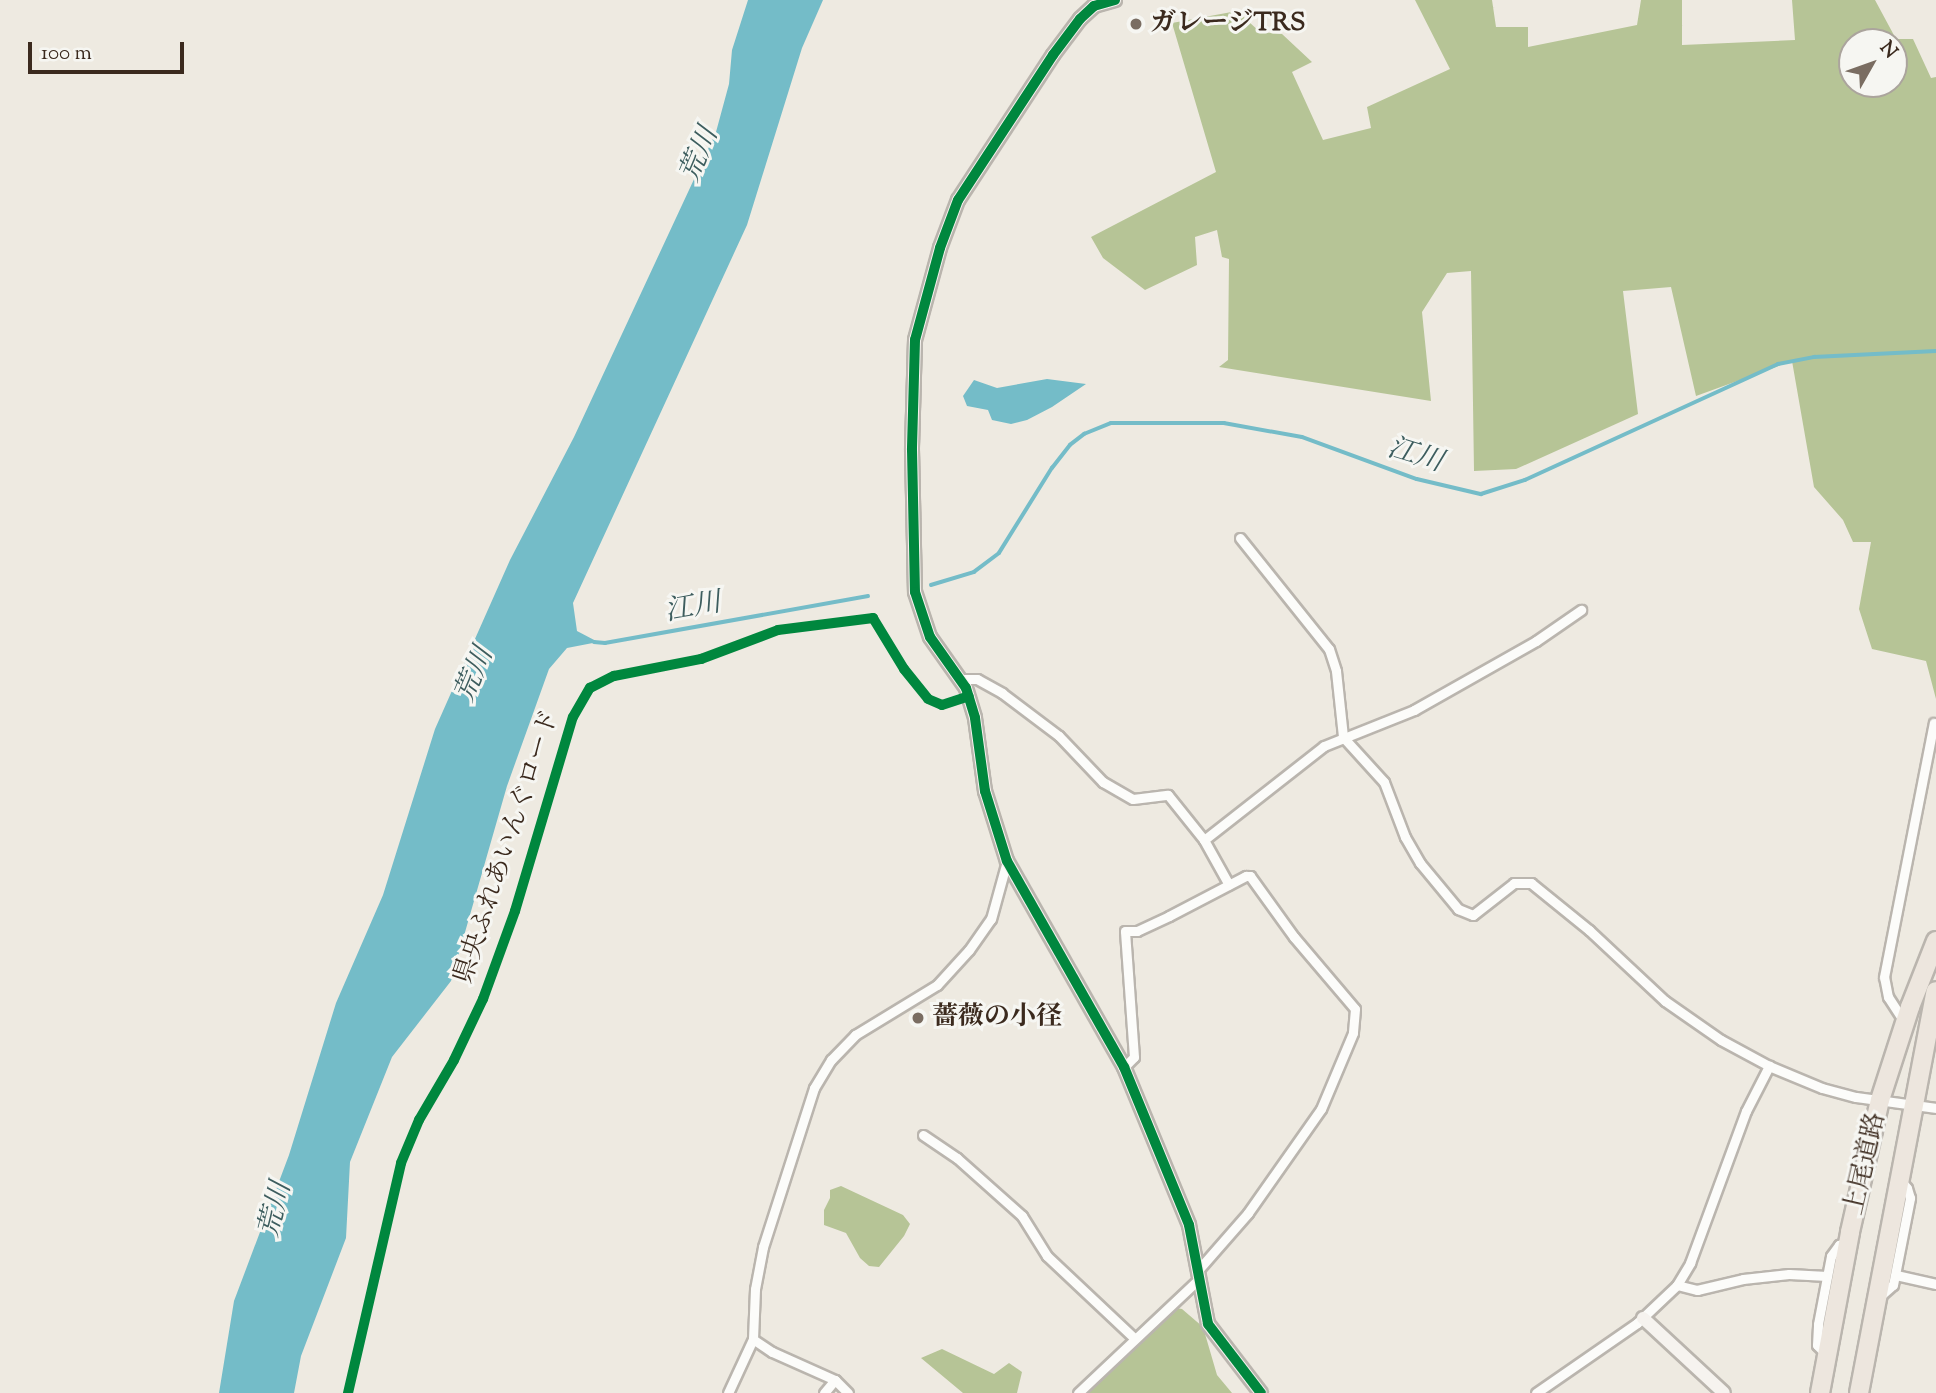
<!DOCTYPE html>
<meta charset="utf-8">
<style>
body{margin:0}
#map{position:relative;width:1936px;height:1393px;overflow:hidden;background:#eeeae1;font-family:"Sorts Mill Goudy","Noto Serif JP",serif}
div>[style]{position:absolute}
.forest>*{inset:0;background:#b6c496}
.water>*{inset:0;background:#74bcc8}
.stream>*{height:3.5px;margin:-1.75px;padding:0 1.75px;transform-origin:1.75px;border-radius:1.75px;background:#74bcc8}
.roads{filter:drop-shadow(2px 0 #bab5ae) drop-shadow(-2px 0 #bab5ae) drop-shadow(0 2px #bab5ae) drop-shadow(0 -2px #bab5ae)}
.street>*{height:9px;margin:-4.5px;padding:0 4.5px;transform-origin:4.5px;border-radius:4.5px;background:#fcfcfa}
.secondary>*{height:12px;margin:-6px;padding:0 6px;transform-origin:6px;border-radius:6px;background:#f6f3ef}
.highway>*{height:18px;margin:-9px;padding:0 9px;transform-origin:9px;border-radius:9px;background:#ede6de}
.cycleway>*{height:10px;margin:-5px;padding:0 5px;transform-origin:5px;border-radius:5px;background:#00873e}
.dots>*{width:19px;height:19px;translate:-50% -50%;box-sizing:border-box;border:4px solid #f6f6f2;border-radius:50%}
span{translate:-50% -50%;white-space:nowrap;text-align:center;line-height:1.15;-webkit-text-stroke:6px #f6f6f2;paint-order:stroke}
.poi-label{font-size:26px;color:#3b2a1e;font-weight:700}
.left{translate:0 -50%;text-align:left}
.street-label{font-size:26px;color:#3b2a1e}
.water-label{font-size:28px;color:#3d5d5e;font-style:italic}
.north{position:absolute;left:1838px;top:28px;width:70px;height:70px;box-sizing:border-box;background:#f6f6f2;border:2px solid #aba49d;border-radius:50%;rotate:50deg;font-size:19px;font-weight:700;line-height:28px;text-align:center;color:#3b2a1e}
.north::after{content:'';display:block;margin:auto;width:24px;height:32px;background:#7a6d62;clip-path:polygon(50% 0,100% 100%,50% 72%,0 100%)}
.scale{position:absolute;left:28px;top:42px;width:156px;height:32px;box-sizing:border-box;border:4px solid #3b2a1e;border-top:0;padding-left:9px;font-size:21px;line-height:24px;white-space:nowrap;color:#3b2a1e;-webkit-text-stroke:5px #f6f6f2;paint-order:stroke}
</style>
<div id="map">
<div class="forest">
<div style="clip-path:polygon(evenodd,1415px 0,1492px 0,1496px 27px,1528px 27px,1528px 47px,1637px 25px,1641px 0,1682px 0,1682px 45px,1795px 40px,1792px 0,1875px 0,1896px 39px,1913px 39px,1931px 78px,1936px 77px,1936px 699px,1926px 661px,1872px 649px,1859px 609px,1871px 542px,1853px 542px,1843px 520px,1814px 487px,1792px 361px,1696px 396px,1671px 287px,1623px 291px,1638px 414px,1516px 469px,1474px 471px,1471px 271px,1447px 273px,1422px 312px,1431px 401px,1219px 367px,1228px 360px,1229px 259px,1222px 257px,1217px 230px,1195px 237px,1197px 265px,1145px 290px,1103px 258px,1091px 237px,1216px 172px,1172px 23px,1237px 11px,1260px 32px,1282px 34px,1312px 62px,1292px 72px,1323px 140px,1371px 128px,1367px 107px,1450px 69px,1415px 0,1852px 42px,1894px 42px,1894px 84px,1852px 84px,1852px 42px)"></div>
<div style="clip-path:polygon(841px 1186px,903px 1215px,910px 1224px,904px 1236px,879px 1267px,869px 1266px,860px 1258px,846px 1233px,824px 1225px,824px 1210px,830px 1198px,830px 1190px)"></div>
<div style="clip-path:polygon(1176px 1308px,1182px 1309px,1203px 1327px,1217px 1375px,1232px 1393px,1088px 1393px)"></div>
<div style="clip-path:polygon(942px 1349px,994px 1374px,1009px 1363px,1022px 1372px,1017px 1393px,963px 1393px,921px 1358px)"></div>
</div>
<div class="water">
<div style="clip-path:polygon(748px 0,823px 0,802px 48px,747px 225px,573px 603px,577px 631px,598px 642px,567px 648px,549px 669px,507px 786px,451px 981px,392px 1057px,350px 1162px,346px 1238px,301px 1356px,294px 1393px,219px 1393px,234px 1301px,289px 1155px,336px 1003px,383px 895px,435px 729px,510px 560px,574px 437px,716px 132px,729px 84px,732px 50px)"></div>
<div style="clip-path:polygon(1047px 379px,1086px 384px,1052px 407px,1027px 420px,1011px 424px,992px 420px,988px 410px,967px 406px,963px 396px,974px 380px,997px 388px)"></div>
</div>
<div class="stream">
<div style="left:931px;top:585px;width:45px;rotate:-16.8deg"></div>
<div style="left:974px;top:572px;width:31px;rotate:-37deg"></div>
<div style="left:999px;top:553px;width:100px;rotate:-58.1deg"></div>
<div style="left:1052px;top:468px;width:29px;rotate:-52deg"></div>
<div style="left:1070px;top:445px;width:18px;rotate:-38deg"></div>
<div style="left:1084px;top:434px;width:29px;rotate:-22deg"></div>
<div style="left:1111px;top:423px;width:113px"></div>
<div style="left:1224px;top:423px;width:79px;rotate:10.2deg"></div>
<div style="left:1302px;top:437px;width:122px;rotate:20.1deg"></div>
<div style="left:1417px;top:479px;width:66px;rotate:13.2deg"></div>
<div style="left:1481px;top:494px;width:46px;rotate:-17.7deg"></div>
<div style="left:1525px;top:480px;width:278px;rotate:-24.6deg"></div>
<div style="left:1778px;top:364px;width:37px;rotate:-11deg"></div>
<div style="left:1814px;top:357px;width:122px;rotate:-2.8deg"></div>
<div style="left:594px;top:642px;width:11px;rotate:5deg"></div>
<div style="left:605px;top:643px;width:267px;rotate:-10.1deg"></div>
</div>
<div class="roads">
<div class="street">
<div style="left:1240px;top:538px;width:142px;rotate:51.3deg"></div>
<div style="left:1329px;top:649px;width:23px;rotate:72deg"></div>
<div style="left:1336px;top:671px;width:66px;rotate:83.9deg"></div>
<div style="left:1343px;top:737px;width:61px;rotate:47.7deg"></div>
<div style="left:1384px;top:782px;width:59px;rotate:69.1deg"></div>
<div style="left:1405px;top:837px;width:30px;rotate:60deg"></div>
<div style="left:1420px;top:863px;width:60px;rotate:50.4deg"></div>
<div style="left:1458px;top:909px;width:16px;rotate:22deg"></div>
<div style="left:1473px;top:915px;width:52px;rotate:-38deg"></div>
<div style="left:1514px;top:883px;width:17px"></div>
<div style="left:1531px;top:883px;width:75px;rotate:39deg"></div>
<div style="left:1589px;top:930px;width:104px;rotate:43.1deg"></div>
<div style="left:1665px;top:1001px;width:68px;rotate:34.9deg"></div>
<div style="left:1721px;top:1040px;width:55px;rotate:28.4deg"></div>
<div style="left:1769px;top:1066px;width:57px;rotate:22.5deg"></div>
<div style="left:1822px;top:1088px;width:35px;rotate:15deg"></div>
<div style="left:1856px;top:1097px;width:81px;rotate:7.8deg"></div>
<div style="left:962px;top:679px;width:15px"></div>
<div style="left:977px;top:679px;width:29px;rotate:29deg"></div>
<div style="left:1002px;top:693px;width:71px;rotate:37deg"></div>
<div style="left:1059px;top:736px;width:64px;rotate:46.3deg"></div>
<div style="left:1103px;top:782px;width:34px;rotate:30deg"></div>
<div style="left:1133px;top:799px;width:35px;rotate:-7deg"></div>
<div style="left:1168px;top:795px;width:58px;rotate:51.3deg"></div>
<div style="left:1204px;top:840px;width:152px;rotate:-38.1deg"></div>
<div style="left:1324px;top:746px;width:97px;rotate:-21.8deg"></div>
<div style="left:1414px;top:710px;width:140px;rotate:-29.5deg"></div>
<div style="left:1536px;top:641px;width:55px;rotate:-34.6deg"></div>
<div style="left:1204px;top:840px;width:51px;rotate:60.9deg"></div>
<div style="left:1905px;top:1023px;width:31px;rotate:-123deg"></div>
<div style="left:1888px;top:997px;width:20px;rotate:-101deg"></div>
<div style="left:1884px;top:977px;width:259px;rotate:-78.9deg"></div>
<div style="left:1124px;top:1067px;width:14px;rotate:-45deg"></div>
<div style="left:1134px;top:1057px;width:126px;rotate:-94.1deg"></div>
<div style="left:1125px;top:931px;width:12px"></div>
<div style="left:1137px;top:931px;width:35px;rotate:-25deg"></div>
<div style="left:1169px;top:916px;width:87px;rotate:-27.5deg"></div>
<div style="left:1246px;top:876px;width:4px"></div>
<div style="left:1250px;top:876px;width:75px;rotate:54.2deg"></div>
<div style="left:1294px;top:937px;width:94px;rotate:49.7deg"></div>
<div style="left:1355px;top:1009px;width:24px;rotate:95deg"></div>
<div style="left:1353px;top:1033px;width:82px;rotate:112.8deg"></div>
<div style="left:1321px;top:1109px;width:127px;rotate:125.1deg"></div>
<div style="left:1248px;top:1213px;width:74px;rotate:131.2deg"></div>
<div style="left:923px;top:1135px;width:41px;rotate:34.1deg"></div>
<div style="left:957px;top:1158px;width:87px;rotate:41.7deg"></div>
<div style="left:1022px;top:1216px;width:47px;rotate:58deg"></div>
<div style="left:1047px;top:1256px;width:120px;rotate:43.3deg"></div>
<div style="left:1896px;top:1275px;width:41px;rotate:12.7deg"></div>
<div style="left:1677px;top:1285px;width:21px;rotate:14deg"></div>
<div style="left:1697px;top:1290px;width:47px;rotate:-13.4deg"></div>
<div style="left:1743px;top:1279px;width:46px;rotate:-6.2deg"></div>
<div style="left:1789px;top:1274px;width:38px;rotate:3deg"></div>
<div style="left:1879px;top:1297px;width:18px;rotate:-41deg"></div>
<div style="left:1893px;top:1285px;width:89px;rotate:-78.9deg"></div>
<div style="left:1910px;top:1198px;width:10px;rotate:-107deg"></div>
<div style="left:1907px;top:1188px;width:11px;rotate:-131deg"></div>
<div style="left:1827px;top:1355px;width:14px;rotate:-135deg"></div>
<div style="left:1817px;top:1345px;width:21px;rotate:-87deg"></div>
<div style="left:1818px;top:1324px;width:69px;rotate:-79.2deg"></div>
<div style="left:1831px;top:1256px;width:14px;rotate:-54deg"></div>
<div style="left:1839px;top:1245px;width:9px;rotate:-18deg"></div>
<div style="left:728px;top:1393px;width:60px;rotate:-65.2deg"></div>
<div style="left:824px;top:1393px;width:17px;rotate:-50deg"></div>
<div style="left:848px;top:1393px;width:18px;rotate:-135deg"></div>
<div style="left:835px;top:1380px;width:69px;rotate:-156deg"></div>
<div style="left:772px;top:1352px;width:23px;rotate:-146deg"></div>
<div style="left:753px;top:1339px;width:50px;rotate:-87.7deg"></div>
<div style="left:755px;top:1289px;width:43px;rotate:-79.2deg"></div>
<div style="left:763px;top:1247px;width:167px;rotate:-72.2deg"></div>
<div style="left:814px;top:1088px;width:33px;rotate:-59deg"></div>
<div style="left:831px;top:1060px;width:35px;rotate:-46deg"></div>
<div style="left:855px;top:1035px;width:96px;rotate:-31.4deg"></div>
<div style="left:937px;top:985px;width:47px;rotate:-47.6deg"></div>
<div style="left:969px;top:950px;width:38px;rotate:-55deg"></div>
<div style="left:991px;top:919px;width:60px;rotate:-74.6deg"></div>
<div style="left:1078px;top:1393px;width:165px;rotate:-43.3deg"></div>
<div style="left:1536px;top:1393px;width:123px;rotate:-34.7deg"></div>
<div style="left:1637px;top:1323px;width:55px;rotate:-43.5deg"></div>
<div style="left:1677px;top:1285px;width:26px;rotate:-59deg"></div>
<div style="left:1690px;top:1263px;width:162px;rotate:-69.8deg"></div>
<div style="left:1746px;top:1111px;width:51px;rotate:-62.9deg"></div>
</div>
<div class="secondary">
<div style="left:1115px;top:0;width:22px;rotate:164deg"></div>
<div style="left:1094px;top:6px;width:19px;rotate:137deg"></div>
<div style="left:1080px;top:19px;width:45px;rotate:126.9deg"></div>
<div style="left:1053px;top:55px;width:173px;rotate:123.2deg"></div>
<div style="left:958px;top:200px;width:51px;rotate:110.6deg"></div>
<div style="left:940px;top:248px;width:95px;rotate:105.2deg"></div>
<div style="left:915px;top:340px;width:110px;rotate:91.6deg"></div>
<div style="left:912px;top:450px;width:142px;rotate:88.8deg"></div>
<div style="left:915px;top:592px;width:47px;rotate:71.6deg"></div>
<div style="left:930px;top:637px;width:62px;rotate:54.8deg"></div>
<div style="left:966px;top:688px;width:31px;rotate:73deg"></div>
<div style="left:975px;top:718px;width:74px;rotate:82.2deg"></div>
<div style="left:985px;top:791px;width:73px;rotate:72.6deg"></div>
<div style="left:1007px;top:861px;width:237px;rotate:60.4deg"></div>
<div style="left:1124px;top:1067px;width:171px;rotate:67.6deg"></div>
<div style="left:1189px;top:1225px;width:101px;rotate:79.1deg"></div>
<div style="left:1208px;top:1324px;width:87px;rotate:52.5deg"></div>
<div style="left:1643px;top:1318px;width:110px;rotate:42.8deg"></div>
</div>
<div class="highway">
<div style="left:1820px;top:1393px;width:164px;rotate:-79.4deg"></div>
<div style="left:1850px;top:1232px;width:135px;rotate:-77.2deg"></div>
<div style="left:1880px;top:1100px;width:98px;rotate:-72.1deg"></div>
<div style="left:1910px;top:1007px;width:71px;rotate:-68.5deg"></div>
<div style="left:1859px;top:1393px;width:409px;rotate:-79.2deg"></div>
</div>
</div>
<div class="cycleway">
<div style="left:1115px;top:0;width:22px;rotate:164deg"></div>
<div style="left:1094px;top:6px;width:19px;rotate:137deg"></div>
<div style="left:1080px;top:19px;width:45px;rotate:126.9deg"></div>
<div style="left:1053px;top:55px;width:173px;rotate:123.2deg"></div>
<div style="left:958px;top:200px;width:51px;rotate:110.6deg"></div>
<div style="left:940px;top:248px;width:95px;rotate:105.2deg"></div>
<div style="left:915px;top:340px;width:110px;rotate:91.6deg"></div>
<div style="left:912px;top:450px;width:142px;rotate:88.8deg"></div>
<div style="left:915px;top:592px;width:47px;rotate:71.6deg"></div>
<div style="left:930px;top:637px;width:62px;rotate:54.8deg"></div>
<div style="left:966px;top:688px;width:31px;rotate:73deg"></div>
<div style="left:975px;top:718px;width:74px;rotate:82.2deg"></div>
<div style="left:985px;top:791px;width:73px;rotate:72.6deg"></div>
<div style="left:1007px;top:861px;width:237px;rotate:60.4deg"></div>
<div style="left:1124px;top:1067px;width:171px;rotate:67.6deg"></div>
<div style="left:1189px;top:1225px;width:101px;rotate:79.1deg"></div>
<div style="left:1208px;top:1324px;width:87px;rotate:52.5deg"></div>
<div style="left:348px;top:1393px;width:236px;rotate:-77deg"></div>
<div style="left:401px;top:1163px;width:47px;rotate:-67.3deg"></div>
<div style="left:419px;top:1120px;width:69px;rotate:-59.7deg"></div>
<div style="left:454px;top:1060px;width:68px;rotate:-64.6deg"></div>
<div style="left:483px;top:999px;width:94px;rotate:-70deg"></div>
<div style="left:515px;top:911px;width:202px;rotate:-73.4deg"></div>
<div style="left:573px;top:717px;width:34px;rotate:-60deg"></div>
<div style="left:590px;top:688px;width:27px;rotate:-27deg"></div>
<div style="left:614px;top:676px;width:89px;rotate:-11.1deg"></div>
<div style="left:701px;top:659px;width:82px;rotate:-20.6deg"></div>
<div style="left:778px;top:630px;width:96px;rotate:-7.2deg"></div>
<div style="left:873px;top:618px;width:60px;rotate:58.7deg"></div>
<div style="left:904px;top:669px;width:38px;rotate:51deg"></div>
<div style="left:928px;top:699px;width:15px;rotate:23deg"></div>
<div style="left:942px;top:705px;width:28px;rotate:-18deg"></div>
</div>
<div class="dots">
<div style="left:1136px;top:24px;background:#7a6d62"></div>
<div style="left:918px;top:1018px;background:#7a6d62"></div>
</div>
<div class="poi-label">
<span class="left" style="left:1150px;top:24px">ガレージTRS</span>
<span class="left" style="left:932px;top:1018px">薔薇の小径</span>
</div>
<div class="street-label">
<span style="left:508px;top:847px;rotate:-72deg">県央ふれあいんぐロード</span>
<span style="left:1866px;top:1164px;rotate:-77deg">上尾道路</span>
</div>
<div class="water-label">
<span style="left:700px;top:155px;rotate:-67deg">荒川</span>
<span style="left:1415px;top:456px;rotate:17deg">江川</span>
<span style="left:693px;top:608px;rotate:-10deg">江川</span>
<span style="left:475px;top:675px;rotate:-67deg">荒川</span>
<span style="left:276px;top:1210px;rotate:-76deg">荒川</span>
</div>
<div class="north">N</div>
<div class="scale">100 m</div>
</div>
